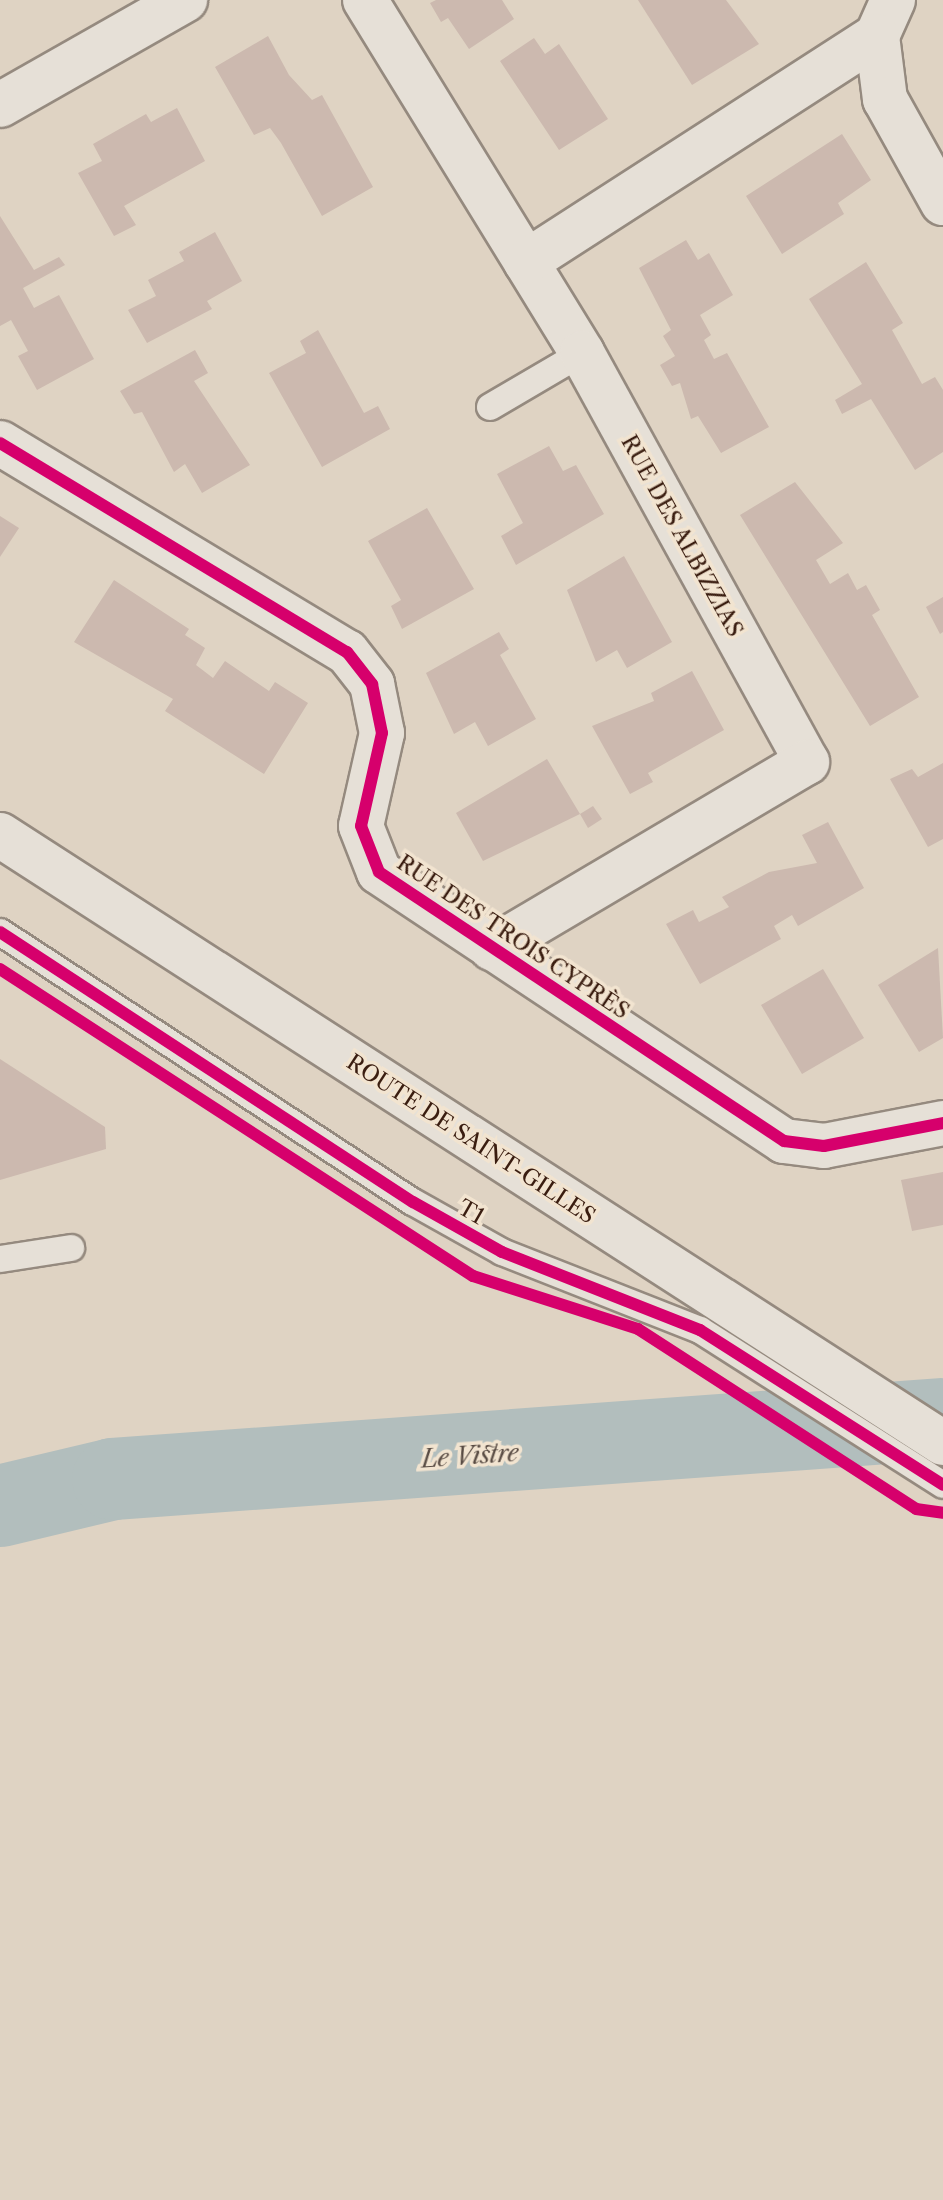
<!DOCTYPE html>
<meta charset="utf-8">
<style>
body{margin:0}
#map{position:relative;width:943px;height:2200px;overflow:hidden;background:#dfd3c3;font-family:"Libre Caslon Text",serif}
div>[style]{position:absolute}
.river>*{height:82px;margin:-41px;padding:0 41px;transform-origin:41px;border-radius:41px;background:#b2bebd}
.building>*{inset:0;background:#ccb9af}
.roads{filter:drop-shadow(2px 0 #958a7f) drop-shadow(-2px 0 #958a7f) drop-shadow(0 2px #958a7f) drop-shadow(0 -2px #958a7f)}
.lane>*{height:26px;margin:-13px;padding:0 13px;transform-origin:13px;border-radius:13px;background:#e6e0d7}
.street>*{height:44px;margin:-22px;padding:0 22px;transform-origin:22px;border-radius:22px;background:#e6e0d7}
.secondary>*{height:44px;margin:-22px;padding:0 22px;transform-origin:22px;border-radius:22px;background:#e6e0d7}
.cycleway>*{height:12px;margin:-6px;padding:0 6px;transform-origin:6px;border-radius:6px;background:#d6006c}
span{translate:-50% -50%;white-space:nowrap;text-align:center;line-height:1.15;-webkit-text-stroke:7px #f2e4d0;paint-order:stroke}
.street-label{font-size:22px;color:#3a1d10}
.water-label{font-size:24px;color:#584b43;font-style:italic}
</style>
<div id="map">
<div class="river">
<div style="left:0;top:1506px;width:116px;rotate:-13.4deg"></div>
<div style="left:113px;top:1479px;width:830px;rotate:-4.14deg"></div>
</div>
<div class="building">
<div style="clip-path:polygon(436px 0,502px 0,514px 19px,469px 49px,448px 18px,441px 22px,430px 3px)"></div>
<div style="clip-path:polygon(638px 0,726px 0,759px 44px,692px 85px)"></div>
<div style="clip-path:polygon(268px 36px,289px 75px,312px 100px,322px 95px,373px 187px,322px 216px,281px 143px,270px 128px,254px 135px,215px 67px)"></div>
<div style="clip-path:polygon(534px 38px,545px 54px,559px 44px,608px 119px,559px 150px,500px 61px)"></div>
<div style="clip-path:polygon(177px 108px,205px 161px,124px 206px,136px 225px,114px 236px,78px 173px,102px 161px,93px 144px,146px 114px,151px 122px)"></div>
<div style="clip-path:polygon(842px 134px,871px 180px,838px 203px,844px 214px,782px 254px,746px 196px)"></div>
<div style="clip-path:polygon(0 216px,34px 270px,59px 257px,65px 265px,23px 288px,34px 308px,59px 295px,94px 359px,37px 390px,18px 356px,28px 351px,11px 320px,0 326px)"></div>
<div style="clip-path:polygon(215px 232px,242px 281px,207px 301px,212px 309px,147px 343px,128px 310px,156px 296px,148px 280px,184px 261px,179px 252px)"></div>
<div style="clip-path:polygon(686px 240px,698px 260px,709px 253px,733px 295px,700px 315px,711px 335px,704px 340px,714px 359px,727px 353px,769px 427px,721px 453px,698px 416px,691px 419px,680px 383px,672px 386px,660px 365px,675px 356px,663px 336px,671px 330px,639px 268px)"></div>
<div style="clip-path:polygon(866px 262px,903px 323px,892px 330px,922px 384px,935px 377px,943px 390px,943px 452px,915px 470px,871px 399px,842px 414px,835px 400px,862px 384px,809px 299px)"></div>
<div style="clip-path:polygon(318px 330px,364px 413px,378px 406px,390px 429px,322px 467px,269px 373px,306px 353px,300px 341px)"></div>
<div style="clip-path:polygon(195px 350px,208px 373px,194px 381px,250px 465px,202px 493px,185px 464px,174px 472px,142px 412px,134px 414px,120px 391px)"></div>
<div style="clip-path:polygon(549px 446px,563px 471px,576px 465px,604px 514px,516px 565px,501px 536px,523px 523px,497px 474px)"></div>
<div style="clip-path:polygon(795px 482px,843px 543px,816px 560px,830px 584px,848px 573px,857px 590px,866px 585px,880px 610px,872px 615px,919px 697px,870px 726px,740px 515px)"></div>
<div style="clip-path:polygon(427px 508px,474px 589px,402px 629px,391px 606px,401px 600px,368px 541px)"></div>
<div style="clip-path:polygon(0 516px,19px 528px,0 557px)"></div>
<div style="clip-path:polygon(624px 556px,672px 642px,627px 668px,617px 650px,596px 662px,567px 590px)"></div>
<div style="clip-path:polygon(114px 580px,189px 629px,185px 635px,205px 648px,196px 665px,213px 678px,225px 661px,269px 691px,275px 682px,308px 703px,264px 774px,165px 711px,173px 699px,74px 642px)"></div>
<div style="clip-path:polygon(943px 597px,943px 632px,940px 634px,926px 607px)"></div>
<div style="clip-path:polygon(499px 632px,509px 649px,500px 655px,536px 719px,488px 746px,475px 722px,454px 734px,426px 673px)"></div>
<div style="clip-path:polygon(692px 671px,724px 730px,648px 773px,653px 782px,630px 794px,592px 726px,654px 701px,651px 693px)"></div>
<div style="clip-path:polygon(547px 759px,580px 814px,483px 861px,456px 813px)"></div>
<div style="clip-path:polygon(943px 763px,943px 839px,928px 847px,890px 779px,912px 769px,918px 777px)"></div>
<div style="clip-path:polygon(593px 806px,602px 819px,588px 828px,580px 814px)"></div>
<div style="clip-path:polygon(828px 822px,864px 888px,798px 926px,792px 915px,774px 926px,781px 939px,700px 984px,666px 924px,693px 910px,699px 922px,729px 907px,722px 897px,769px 872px,817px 863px,802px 835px)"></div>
<div style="clip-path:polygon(938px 948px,943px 1038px,919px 1052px,878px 985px)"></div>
<div style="clip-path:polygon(823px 969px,864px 1038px,802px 1074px,761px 1005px)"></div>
<div style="clip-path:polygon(0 1059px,105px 1127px,106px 1149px,0 1180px)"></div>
<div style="clip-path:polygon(943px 1172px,943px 1225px,912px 1231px,901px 1180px)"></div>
</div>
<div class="roads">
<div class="lane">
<div style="left:490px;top:407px;width:107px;rotate:-30.4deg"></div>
<div style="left:0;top:932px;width:493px;rotate:33.2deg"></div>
<div style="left:413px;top:1202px;width:102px;rotate:29.3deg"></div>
<div style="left:502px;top:1252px;width:213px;rotate:21.5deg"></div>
<div style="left:700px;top:1330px;width:288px;rotate:32.5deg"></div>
<div style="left:0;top:1259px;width:72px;rotate:-8.8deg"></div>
</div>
<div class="street">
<div style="left:365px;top:0;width:414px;rotate:58.4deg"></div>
<div style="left:582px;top:353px;width:467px;rotate:61.2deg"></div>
<div style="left:807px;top:762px;width:366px;rotate:149.4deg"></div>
<div style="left:893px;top:0;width:39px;rotate:114deg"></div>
<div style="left:877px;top:36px;width:64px;rotate:82.8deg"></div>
<div style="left:885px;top:99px;width:119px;rotate:60.9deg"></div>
<div style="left:0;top:105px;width:213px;rotate:-29.6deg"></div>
<div style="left:526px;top:262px;width:417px;rotate:-32.8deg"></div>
<div style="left:0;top:443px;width:405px;rotate:31.1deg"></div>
<div style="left:347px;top:652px;width:41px;rotate:52deg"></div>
<div style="left:372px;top:684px;width:50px;rotate:78.5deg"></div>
<div style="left:382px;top:733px;width:95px;rotate:102.7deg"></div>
<div style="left:361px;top:826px;width:49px;rotate:68.6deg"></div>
<div style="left:379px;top:872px;width:486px;rotate:33.6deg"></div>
<div style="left:784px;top:1141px;width:40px;rotate:7.1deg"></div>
<div style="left:824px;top:1146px;width:121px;rotate:-10.9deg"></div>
</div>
<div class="secondary">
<div style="left:0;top:835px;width:1122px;rotate:32.81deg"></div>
</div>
</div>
<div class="cycleway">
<div style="left:0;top:443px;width:405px;rotate:31.1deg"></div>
<div style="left:347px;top:652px;width:41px;rotate:52deg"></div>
<div style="left:372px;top:684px;width:50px;rotate:78.5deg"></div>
<div style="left:382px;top:733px;width:95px;rotate:102.7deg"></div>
<div style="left:361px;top:826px;width:49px;rotate:68.6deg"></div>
<div style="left:379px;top:872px;width:486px;rotate:33.6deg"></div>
<div style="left:784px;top:1141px;width:40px;rotate:7.1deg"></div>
<div style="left:824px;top:1146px;width:121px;rotate:-10.9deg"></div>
<div style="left:0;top:932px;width:493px;rotate:33.2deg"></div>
<div style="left:413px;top:1202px;width:102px;rotate:29.3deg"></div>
<div style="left:502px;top:1252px;width:213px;rotate:21.5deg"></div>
<div style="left:700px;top:1330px;width:288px;rotate:32.5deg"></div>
<div style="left:0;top:969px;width:564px;rotate:32.99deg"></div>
<div style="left:473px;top:1276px;width:173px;rotate:17.8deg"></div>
<div style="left:638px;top:1329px;width:331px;rotate:32.9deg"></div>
<div style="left:916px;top:1509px;width:27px;rotate:8deg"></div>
</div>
<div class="street-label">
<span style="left:682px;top:536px;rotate:61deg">RUE DES ALBIZZIAS</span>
<span style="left:513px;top:937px;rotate:34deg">RUE DES TROIS CYPRÈS</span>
<span style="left:471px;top:1139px;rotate:33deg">ROUTE DE SAINT-GILLES</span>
<span style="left:471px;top:1212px;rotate:30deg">T1</span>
</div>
<div class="water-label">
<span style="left:470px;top:1456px;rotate:-4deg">Le Vistre</span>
</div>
</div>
